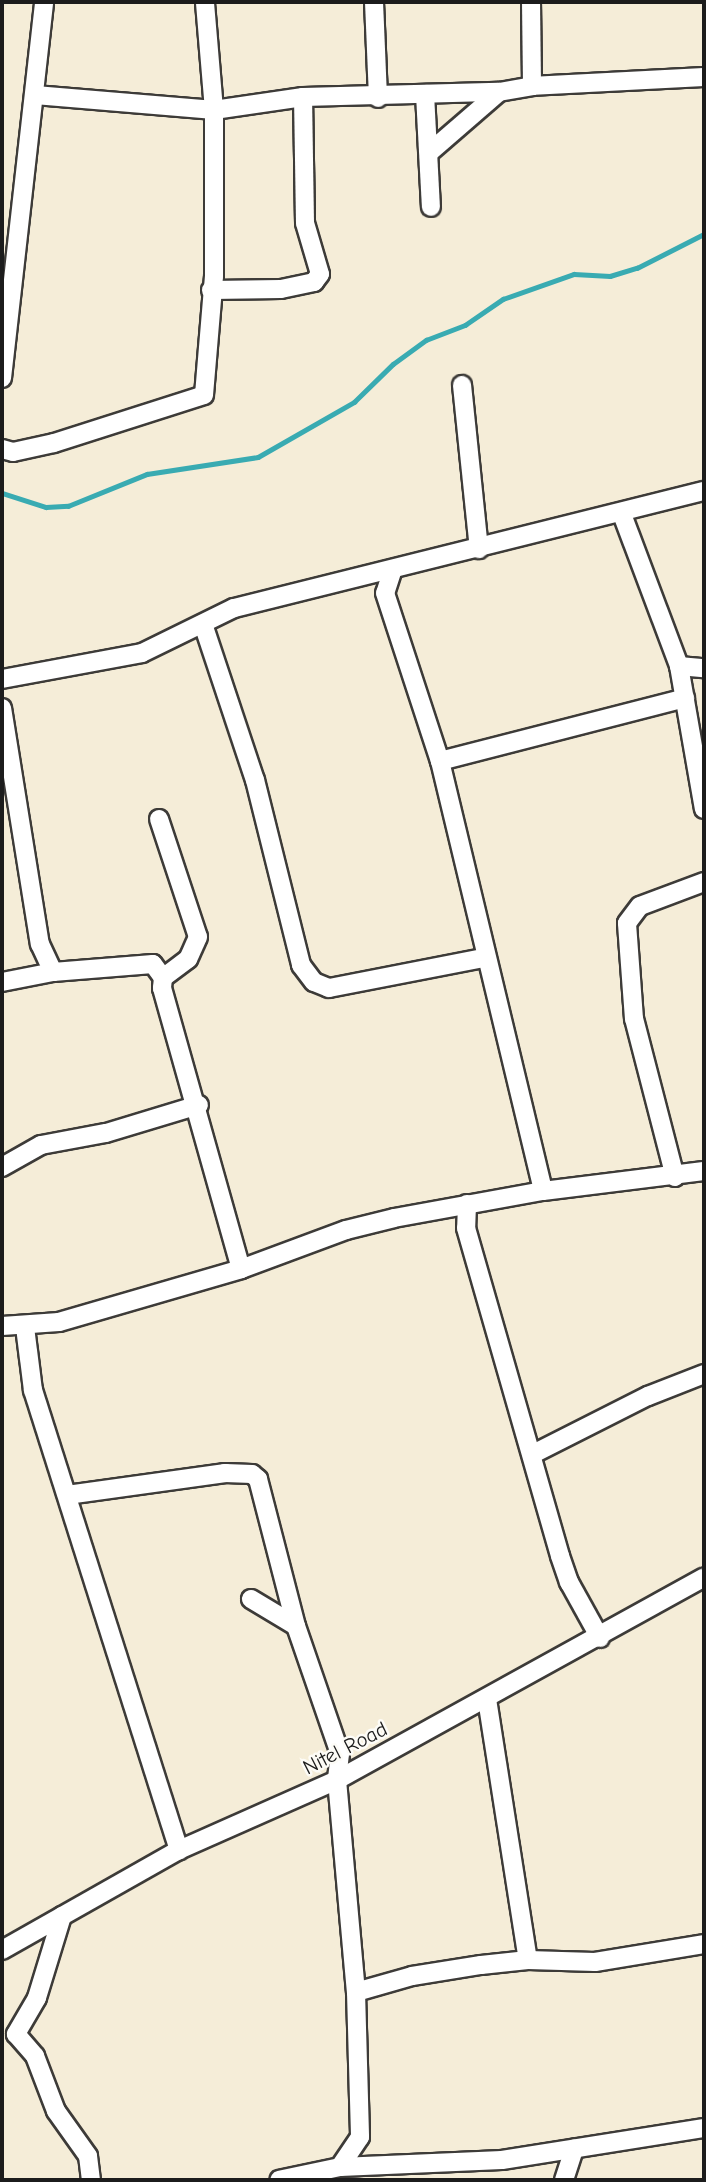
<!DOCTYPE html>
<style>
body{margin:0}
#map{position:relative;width:706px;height:2182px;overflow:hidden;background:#f5edd8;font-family:"Comic Neue",sans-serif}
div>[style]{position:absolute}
.stream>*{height:4.5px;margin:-2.25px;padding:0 2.25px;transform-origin:2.25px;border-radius:2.25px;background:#39abb2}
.roads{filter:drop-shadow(2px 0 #3d3b38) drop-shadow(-2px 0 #3d3b38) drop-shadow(0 2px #3d3b38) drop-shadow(0 -2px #3d3b38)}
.minor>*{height:18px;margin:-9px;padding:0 9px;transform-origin:9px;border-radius:9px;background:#fff}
span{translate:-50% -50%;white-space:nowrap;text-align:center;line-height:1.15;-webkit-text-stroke:5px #fdfcf7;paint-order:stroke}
.street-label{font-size:21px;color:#1c1c1c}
.frame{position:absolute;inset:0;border:4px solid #1c1c1c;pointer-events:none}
</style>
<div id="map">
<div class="stream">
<div style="left:2px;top:493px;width:46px;rotate:17.7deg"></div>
<div style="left:46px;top:507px;width:22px;rotate:-3deg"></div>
<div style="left:68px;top:506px;width:85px;rotate:-22.1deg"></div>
<div style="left:147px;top:474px;width:112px;rotate:-8.7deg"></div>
<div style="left:258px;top:457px;width:111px;rotate:-29.8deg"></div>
<div style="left:354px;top:402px;width:54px;rotate:-44.3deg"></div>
<div style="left:393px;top:364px;width:41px;rotate:-36deg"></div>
<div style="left:426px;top:340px;width:42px;rotate:-21deg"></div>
<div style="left:465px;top:325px;width:46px;rotate:-34.4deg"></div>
<div style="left:503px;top:299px;width:75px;rotate:-19.4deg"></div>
<div style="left:574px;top:274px;width:36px;rotate:3deg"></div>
<div style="left:610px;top:276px;width:28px;rotate:-17deg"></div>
<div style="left:637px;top:268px;width:75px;rotate:-26.9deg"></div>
</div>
<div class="roads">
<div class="minor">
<div style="left:374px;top:2px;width:96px;rotate:87.6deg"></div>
<div style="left:531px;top:2px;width:84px;rotate:89.3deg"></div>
<div style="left:425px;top:94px;width:113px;rotate:87deg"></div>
<div style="left:35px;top:95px;width:180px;rotate:4.8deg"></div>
<div style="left:214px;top:110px;width:90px;rotate:-8.3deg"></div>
<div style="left:303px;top:97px;width:196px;rotate:-1.5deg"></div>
<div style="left:499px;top:92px;width:34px;rotate:-10deg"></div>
<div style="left:532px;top:86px;width:172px;rotate:-3deg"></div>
<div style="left:431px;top:151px;width:90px;rotate:-40.9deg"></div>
<div style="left:211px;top:290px;width:70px;rotate:-0.8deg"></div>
<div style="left:281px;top:289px;width:34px;rotate:-12deg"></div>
<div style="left:314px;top:282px;width:10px;rotate:-53deg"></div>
<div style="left:320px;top:274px;width:53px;rotate:-106.4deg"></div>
<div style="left:305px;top:223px;width:126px;rotate:-90.9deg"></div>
<div style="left:2px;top:378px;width:378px;rotate:-83.6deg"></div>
<div style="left:462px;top:385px;width:165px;rotate:84.1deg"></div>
<div style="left:2px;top:449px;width:11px;rotate:15deg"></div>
<div style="left:13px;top:452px;width:42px;rotate:-12.4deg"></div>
<div style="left:54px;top:443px;width:157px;rotate:-17.7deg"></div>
<div style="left:204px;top:395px;width:119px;rotate:-85.2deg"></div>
<div style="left:214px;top:276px;width:166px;rotate:-90deg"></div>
<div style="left:214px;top:110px;width:108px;rotate:-94.8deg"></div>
<div style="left:622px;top:514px;width:162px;rotate:69.4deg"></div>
<div style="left:679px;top:666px;width:145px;rotate:80.1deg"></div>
<div style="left:392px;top:572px;width:22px;rotate:108deg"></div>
<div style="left:385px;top:593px;width:177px;rotate:71.9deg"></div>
<div style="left:440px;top:761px;width:442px;rotate:76.5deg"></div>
<div style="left:203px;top:624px;width:164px;rotate:71.6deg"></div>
<div style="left:255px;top:780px;width:191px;rotate:76deg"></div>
<div style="left:301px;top:965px;width:21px;rotate:53deg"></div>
<div style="left:314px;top:982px;width:16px;rotate:22deg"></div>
<div style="left:329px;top:988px;width:158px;rotate:-11deg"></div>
<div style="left:679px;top:666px;width:25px;rotate:5deg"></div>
<div style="left:2px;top:679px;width:142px;rotate:-10.5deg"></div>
<div style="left:142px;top:653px;width:102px;rotate:-26.1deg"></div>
<div style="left:234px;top:608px;width:484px;rotate:-14deg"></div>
<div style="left:2px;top:708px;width:239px;rotate:80.9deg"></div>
<div style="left:40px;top:944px;width:31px;rotate:65deg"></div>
<div style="left:53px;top:972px;width:100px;rotate:-4.6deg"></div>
<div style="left:153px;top:964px;width:17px;rotate:54deg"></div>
<div style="left:440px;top:761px;width:253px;rotate:-14.4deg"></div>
<div style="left:159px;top:819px;width:124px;rotate:71.7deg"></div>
<div style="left:198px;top:937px;width:24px;rotate:114deg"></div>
<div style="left:188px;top:959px;width:31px;rotate:143deg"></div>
<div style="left:163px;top:978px;width:10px;rotate:96deg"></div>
<div style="left:162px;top:988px;width:292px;rotate:74.3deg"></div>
<div style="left:2px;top:982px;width:52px;rotate:-11.1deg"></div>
<div style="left:2px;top:1167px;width:45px;rotate:-29.4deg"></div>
<div style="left:41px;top:1145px;width:66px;rotate:-10.5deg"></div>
<div style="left:106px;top:1133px;width:97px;rotate:-16.8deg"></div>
<div style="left:675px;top:1177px;width:163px;rotate:-104.5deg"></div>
<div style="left:634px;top:1019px;width:96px;rotate:-94.2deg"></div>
<div style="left:627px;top:923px;width:21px;rotate:-53deg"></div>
<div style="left:640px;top:906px;width:68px;rotate:-20.6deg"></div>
<div style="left:467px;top:1204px;width:24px;rotate:92deg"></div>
<div style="left:466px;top:1228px;width:341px;rotate:74deg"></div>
<div style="left:560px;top:1556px;width:28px;rotate:71deg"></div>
<div style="left:569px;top:1582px;width:64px;rotate:61deg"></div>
<div style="left:2px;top:1326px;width:57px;rotate:-4deg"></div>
<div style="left:59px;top:1322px;width:190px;rotate:-16.2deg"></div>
<div style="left:241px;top:1269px;width:112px;rotate:-20.4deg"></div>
<div style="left:346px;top:1230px;width:49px;rotate:-14deg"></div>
<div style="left:394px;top:1218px;width:151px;rotate:-10.3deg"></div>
<div style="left:543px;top:1191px;width:162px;rotate:-7.1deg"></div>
<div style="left:25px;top:1327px;width:64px;rotate:82.8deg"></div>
<div style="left:33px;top:1390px;width:483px;rotate:72.4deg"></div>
<div style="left:533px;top:1454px;width:129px;rotate:-26.8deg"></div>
<div style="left:648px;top:1396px;width:60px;rotate:-21.4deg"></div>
<div style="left:67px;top:1495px;width:160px;rotate:-7.9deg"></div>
<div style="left:225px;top:1473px;width:27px;rotate:2deg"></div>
<div style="left:252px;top:1474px;width:8px;rotate:40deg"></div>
<div style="left:258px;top:1479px;width:152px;rotate:75.5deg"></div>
<div style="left:251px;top:1599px;width:52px;rotate:31deg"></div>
<div style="left:296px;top:1626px;width:135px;rotate:71deg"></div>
<div style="left:340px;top:1754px;width:26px;rotate:97deg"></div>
<div style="left:337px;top:1780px;width:213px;rotate:84.9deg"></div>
<div style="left:356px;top:1992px;width:145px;rotate:88.4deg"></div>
<div style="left:360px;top:2137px;width:36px;rotate:124deg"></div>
<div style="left:340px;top:2167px;width:62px;rotate:168deg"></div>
<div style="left:487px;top:1699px;width:264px;rotate:81.1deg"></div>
<div style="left:62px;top:1916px;width:86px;rotate:107deg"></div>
<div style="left:37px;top:1998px;width:42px;rotate:120.3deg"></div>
<div style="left:16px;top:2034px;width:29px;rotate:49deg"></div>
<div style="left:35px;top:2056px;width:59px;rotate:69.1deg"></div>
<div style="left:56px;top:2111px;width:55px;rotate:54.6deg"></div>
<div style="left:88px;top:2156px;width:24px;rotate:83deg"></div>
<div style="left:2px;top:1950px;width:203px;rotate:-29.5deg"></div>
<div style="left:179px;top:1850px;width:173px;rotate:-23.9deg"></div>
<div style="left:337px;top:1780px;width:419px;rotate:-28.9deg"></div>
<div style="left:356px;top:1992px;width:58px;rotate:-15.9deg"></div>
<div style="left:412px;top:1976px;width:70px;rotate:-9.1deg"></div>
<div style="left:481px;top:1965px;width:47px;rotate:-6.1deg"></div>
<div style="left:528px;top:1960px;width:67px;rotate:1.7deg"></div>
<div style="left:595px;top:1962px;width:110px;rotate:-9.4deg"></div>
<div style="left:340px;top:2167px;width:162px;rotate:-2.5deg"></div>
<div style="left:502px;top:2160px;width:205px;rotate:-9deg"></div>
<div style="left:564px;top:2180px;width:33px;rotate:-72deg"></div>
</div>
</div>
<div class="street-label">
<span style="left:345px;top:1748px;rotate:-27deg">Nitel Road</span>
</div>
<div class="frame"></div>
</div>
